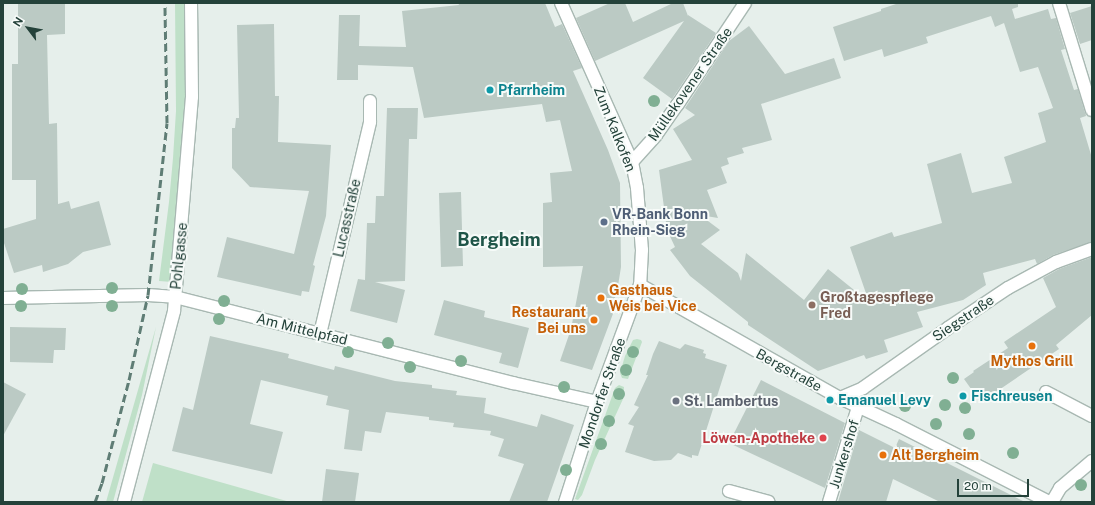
<!DOCTYPE html>
<meta charset="utf-8">
<style>
body{margin:0}
#map{position:relative;width:1095px;height:505px;overflow:hidden;background:#e6efeb;font-family:"Public Sans",sans-serif}
div>[style]{position:absolute}
.green>*{inset:0;background:#bfe0c8}
.building>*{inset:0;background:#bbcac4}
.roads{filter:drop-shadow(1px 0 #a8b8b2) drop-shadow(-1px 0 #a8b8b2) drop-shadow(0 1px #a8b8b2) drop-shadow(0 -1px #a8b8b2)}
.minor>*{height:12px;margin:-6px;padding:0 6px;transform-origin:6px;border-radius:6px;background:#fff}
.rail>*{height:3px;margin-top:-1.5px;transform-origin:0;background:repeating-linear-gradient(90deg,#5f7d75 0 8px,transparent 0 12px)}
.trees>*{width:12px;height:12px;margin:-6px;border-radius:50%;background:#80af93}
.dots>*{width:11px;height:11px;translate:-50% -50%;box-sizing:border-box;border:2px solid #f7fbf9;border-radius:50%}
span{translate:-50% -50%;white-space:nowrap;text-align:center;line-height:1.15;-webkit-text-stroke:4px #f7fbf9;paint-order:stroke}
.street-label{font-size:14px;color:#24423a}
.culture-label{font-size:14px;color:#0d838f;font-weight:700}
.left{translate:0 -50%;text-align:left}
.service-label{font-size:14px;color:#4e5e75;font-weight:700}
.food-label{font-size:14px;color:#c56008;font-weight:700}
.right{translate:-100% -50%;text-align:right}
.education-label{font-size:14px;color:#785e54;font-weight:700}
.worship-label{font-size:14px;color:#5b616d;font-weight:700}
.health-label{font-size:14px;color:#be3a42;font-weight:700}
.district-label{font-size:18px;color:#1f5548;font-weight:700}
.frame{position:absolute;inset:0;border:4px solid #24423a;pointer-events:none}
.north{position:absolute;left:8px;top:8px;width:40px;height:40px;-webkit-text-stroke:3px #f7fbf9;paint-order:stroke;rotate:302deg;font-size:11px;font-weight:700;line-height:16px;text-align:center;color:#24423a}
.north::after{content:'';display:block;margin:auto;width:14px;height:18px;background:#24423a;clip-path:polygon(50% 0,100% 100%,50% 72%,0 100%)}
.scale{position:absolute;left:957px;top:479px;width:72px;height:18px;box-sizing:border-box;border:2px solid #24423a;border-top:0;padding-left:5px;font-size:12px;line-height:14px;white-space:nowrap;color:#24423a;-webkit-text-stroke:3px #f7fbf9;paint-order:stroke}
</style>
<div id="map">
<div class="green">
<div style="clip-path:polygon(175px 3px,185px 3px,186px 108px,172px 282px,159px 281px,169px 202px,173px 158px,176px 111px)"></div>
<div style="clip-path:polygon(156px 327px,142px 395px,113px 502px,106px 502px)"></div>
<div style="clip-path:polygon(637px 339px,641px 340px,642px 342px,628px 379px,622px 378px,620px 373px,625px 356px,633px 340px)"></div>
<div style="clip-path:polygon(619px 385px,624px 387px,623px 399px,595px 460px,582px 495px,578px 500px,575px 499px,615px 388px)"></div>
<div style="clip-path:polygon(153px 463px,290px 502px,142px 502px)"></div>
</div>
<div class="building">
<div style="clip-path:polygon(18px 3px,65px 3px,65px 34px,47px 35px,49px 124px,57px 123px,58px 204px,69px 201px,71px 209px,99px 201px,111px 245px,83px 252px,68px 264px,43px 272px,42px 265px,14px 273px,3px 240px,3px 229px,36px 219px,36px 180px,12px 180px,12px 64px,18px 64px)"></div>
<div style="clip-path:polygon(458px 3px,545px 3px,555px 27px,562px 24px,582px 68px,573px 71px,608px 150px,620px 183px,621px 267px,614px 311px,592px 370px,560px 361px,571px 329px,583px 266px,543px 267px,543px 203px,552px 202px,550px 173px,572px 171px,560px 120px,546px 122px,542px 104px,424px 118px,413px 67px,358px 65px,358px 80px,337px 80px,339px 15px,360px 15px,359px 46px,406px 47px,402px 11px,459px 5px)"></div>
<div style="clip-path:polygon(610px 3px,625px 3px,633px 22px,673px 3px,683px 3px,688px 16px,688px 15px,716px 33px,672px 99px,643px 78px,684px 21px,595px 61px,576px 18px)"></div>
<div style="clip-path:polygon(899px 3px,1018px 3px,1018px 7px,1012px 9px,1015px 19px,1048px 9px,1051px 19px,1056px 18px,1065px 49px,1061px 50px,1074px 90px,1078px 89px,1086px 116px,1080px 118px,1092px 158px,1092px 242px,1053px 255px,1037px 264px,1035px 259px,983px 273px,986px 285px,963px 300px,917px 312px,923px 327px,884px 340px,888px 352px,866px 359px,864px 355px,818px 371px,748px 325px,748px 322px,690px 276px,670px 250px,675px 247px,667px 230px,659px 170px,692px 160px,673px 129px,695px 115px,685px 108px,729px 41px,749px 26px,785px 74px,834px 58px,841px 78px,761px 104px,772px 140px,742px 148px,744px 153px,727px 158px,729px 164px,721px 167px,727px 183px,707px 190px,718px 218px,700px 215px,720px 230px,701px 244px,738px 273px,741px 281px,746px 253px,804px 300px,828px 269px,869px 302px,850px 247px,892px 232px,894px 237px,942px 223px,927px 164px,961px 153px,972px 193px,1012px 183px,1004px 157px,1046px 142px,1038px 113px,1053px 108px,1038px 67px,1020px 72px,1004px 23px,995px 27px,991px 16px,926px 37px,928px 43px,884px 57px,882px 49px,844px 61px,833px 27px,881px 11px,881px 9px)"></div>
<div style="clip-path:polygon(1092px 6px,1092px 40px,1080px 44px,1070px 13px)"></div>
<div style="clip-path:polygon(274px 24px,275px 96px,279px 96px,278px 142px,331px 145px,326px 216px,313px 265px,315px 266px,309px 292px,302px 291px,301px 296px,217px 277px,227px 237px,294px 254px,309px 191px,250px 187px,232px 168px,232px 128px,235px 128px,236px 118px,239px 118px,237px 25px)"></div>
<div style="clip-path:polygon(387px 108px,418px 108px,417px 139px,409px 139px,405px 281px,375px 282px,405px 290px,397px 323px,350px 311px,358px 279px,365px 280px,367px 223px,375px 223px,376px 196px,384px 196px)"></div>
<div style="clip-path:polygon(461px 192px,463px 266px,441px 267px,439px 193px)"></div>
<div style="clip-path:polygon(1092px 257px,1092px 315px,1056px 345px,1059px 349px,990px 396px,988px 394px,979px 400px,964px 379px,974px 372px,973px 371px,1008px 348px,1004px 342px,1056px 307px,1043px 278px,1059px 269px)"></div>
<div style="clip-path:polygon(444px 300px,485px 311px,484px 317px,529px 328px,518px 368px,499px 363px,502px 353px,434px 335px)"></div>
<div style="clip-path:polygon(10px 327px,66px 328px,65px 350px,54px 350px,53px 363px,10px 362px)"></div>
<div style="clip-path:polygon(210px 336px,289px 354px,288px 358px,334px 370px,335px 366px,395px 381px,432px 385px,432px 388px,457px 391px,456px 395px,486px 398px,484px 413px,537px 427px,541px 414px,574px 425px,547px 502px,509px 502px,524px 464px,498px 456px,504px 439px,490px 435px,491px 431px,453px 427px,454px 423px,429px 420px,429px 417px,386px 412px,381px 433px,365px 431px,362px 451px,344px 449px,349px 410px,326px 405px,328px 396px,261px 380px,250px 424px,283px 432px,272px 474px,172px 451px,183px 407px,193px 410px)"></div>
<div style="clip-path:polygon(659px 341px,680px 349px,685px 344px,704px 350px,703px 353px,706px 354px,705px 358px,727px 365px,698px 456px,692px 455px,692px 458px,678px 453px,671px 460px,654px 461px,625px 452px,634px 426px,628px 424px,639px 407px,634px 405px,648px 375px,646px 375px,653px 354px)"></div>
<div style="clip-path:polygon(761px 380px,845px 423px,825px 488px,729px 443px)"></div>
<div style="clip-path:polygon(3px 382px,26px 394px,3px 436px)"></div>
<div style="clip-path:polygon(859px 430px,895px 448px,899px 439px,1025px 502px,940px 502px,893px 479px,886px 502px,838px 502px)"></div>
<div style="clip-path:polygon(326px 469px,359px 473px,355px 502px,322px 502px)"></div>
</div>
<div class="roads">
<div class="minor">
<div style="left:561px;top:3px;width:174px;rotate:65.9deg"></div>
<div style="left:632px;top:162px;width:26px;rotate:79deg"></div>
<div style="left:637px;top:188px;width:62px;rotate:85.4deg"></div>
<div style="left:642px;top:250px;width:35px;rotate:93deg"></div>
<div style="left:640px;top:285px;width:125px;rotate:110.2deg"></div>
<div style="left:597px;top:402px;width:105px;rotate:107.7deg"></div>
<div style="left:1059px;top:3px;width:112px;rotate:72.9deg"></div>
<div style="left:632px;top:162px;width:36px;rotate:-48deg"></div>
<div style="left:656px;top:135px;width:38px;rotate:-55deg"></div>
<div style="left:678px;top:104px;width:121px;rotate:-56.4deg"></div>
<div style="left:640px;top:285px;width:230px;rotate:29.5deg"></div>
<div style="left:840px;top:398px;width:62px;rotate:24.9deg"></div>
<div style="left:896px;top:424px;width:172px;rotate:27deg"></div>
<div style="left:3px;top:298px;width:145px;rotate:-1.2deg"></div>
<div style="left:148px;top:295px;width:27px;rotate:4deg"></div>
<div style="left:175px;top:297px;width:349px;rotate:14.3deg"></div>
<div style="left:513px;top:383px;width:86px;rotate:12.7deg"></div>
<div style="left:320px;top:334px;width:218px;rotate:-76.7deg"></div>
<div style="left:370px;top:122px;width:21px;rotate:-90deg"></div>
<div style="left:1046px;top:392px;width:52px;rotate:27.6deg"></div>
<div style="left:840px;top:398px;width:25px;rotate:-23deg"></div>
<div style="left:863px;top:388px;width:104px;rotate:-35.2deg"></div>
<div style="left:948px;top:328px;width:72px;rotate:-33.7deg"></div>
<div style="left:1008px;top:288px;width:55px;rotate:-28.4deg"></div>
<div style="left:1056px;top:262px;width:38px;rotate:-20deg"></div>
<div style="left:729px;top:491px;width:41px;rotate:15.4deg"></div>
<div style="left:124px;top:502px;width:197px;rotate:-75.3deg"></div>
<div style="left:174px;top:311px;width:215px;rotate:-85.2deg"></div>
<div style="left:192px;top:97px;width:94px;rotate:-90.6deg"></div>
<div style="left:829px;top:502px;width:99px;rotate:-73deg"></div>
<div style="left:1052px;top:502px;width:16px;rotate:-60deg"></div>
<div style="left:1060px;top:488px;width:42px;rotate:-40.2deg"></div>
</div>
</div>
<div class="rail">
<div style="left:95px;top:502px;width:20px;rotate:-70deg"></div>
<div style="left:102px;top:483px;width:106px;rotate:-75.3deg"></div>
<div style="left:129px;top:380px;width:87px;rotate:-77.4deg"></div>
<div style="left:148px;top:295px;width:173px;rotate:-83.7deg"></div>
<div style="left:167px;top:123px;width:120px;rotate:-91deg"></div>
</div>
<div class="trees">
<div style="left:654px;top:101px"></div>
<div style="left:112px;top:288px"></div>
<div style="left:22px;top:289px"></div>
<div style="left:224px;top:301px"></div>
<div style="left:21px;top:306px"></div>
<div style="left:112px;top:306px"></div>
<div style="left:219px;top:319px"></div>
<div style="left:388px;top:343px"></div>
<div style="left:348px;top:352px"></div>
<div style="left:633px;top:352px"></div>
<div style="left:461px;top:361px"></div>
<div style="left:410px;top:367px"></div>
<div style="left:626px;top:370px"></div>
<div style="left:953px;top:378px"></div>
<div style="left:564px;top:387px"></div>
<div style="left:619px;top:394px"></div>
<div style="left:945px;top:405px"></div>
<div style="left:905px;top:406px"></div>
<div style="left:965px;top:408px"></div>
<div style="left:609px;top:421px"></div>
<div style="left:936px;top:424px"></div>
<div style="left:969px;top:434px"></div>
<div style="left:601px;top:444px"></div>
<div style="left:1013px;top:453px"></div>
<div style="left:566px;top:470px"></div>
<div style="left:1081px;top:485px"></div>
</div>
<div class="dots">
<div style="left:490px;top:90px;background:#0f9aa8"></div>
<div style="left:604px;top:222px;background:#5c6f8a"></div>
<div style="left:601px;top:298px;background:#e8710a"></div>
<div style="left:812px;top:305px;background:#8d6e63"></div>
<div style="left:594px;top:320px;background:#e8710a"></div>
<div style="left:1032px;top:346px;background:#e8710a"></div>
<div style="left:963px;top:396px;background:#0f9aa8"></div>
<div style="left:830px;top:400px;background:#0f9aa8"></div>
<div style="left:676px;top:401px;background:#6b7280"></div>
<div style="left:823px;top:438px;background:#e0444e"></div>
<div style="left:883px;top:455px;background:#e8710a"></div>
</div>
<div class="street-label">
<span style="left:690px;top:84px;rotate:-55deg">Müllekovener Straße</span>
<span style="left:615px;top:129px;rotate:68deg">Zum Kalkofen</span>
<span style="left:347px;top:218px;rotate:-77deg">Lucasstraße</span>
<span style="left:179px;top:256px;rotate:-84deg">Pohlgasse</span>
<span style="left:963px;top:318px;rotate:-34deg">Siegstraße</span>
<span style="left:302px;top:329px;rotate:14deg">Am Mittelpfad</span>
<span style="left:789px;top:370px;rotate:29deg">Bergstraße</span>
<span style="left:602px;top:393px;rotate:-71deg">Mondorfer Straße</span>
<span style="left:844px;top:454px;rotate:-73deg">Junkershof</span>
</div>
<div class="culture-label">
<span class="left" style="left:498px;top:90px">Pfarrheim</span>
<span class="left" style="left:971px;top:396px">Fischreusen</span>
<span class="left" style="left:838px;top:400px">Emanuel Levy</span>
</div>
<div class="service-label">
<span class="left" style="left:612px;top:222px">VR-Bank Bonn<br>Rhein-Sieg</span>
</div>
<div class="food-label">
<span class="left" style="left:609px;top:298px">Gasthaus<br>Weis bei Vice</span>
<span class="right" style="left:586px;top:320px">Restaurant<br>Bei uns</span>
<span style="left:1032px;top:361px">Mythos Grill</span>
<span class="left" style="left:891px;top:455px">Alt Bergheim</span>
</div>
<div class="education-label">
<span class="left" style="left:820px;top:305px">Großtagespflege<br>Fred</span>
</div>
<div class="worship-label">
<span class="left" style="left:684px;top:401px">St. Lambertus</span>
</div>
<div class="health-label">
<span class="right" style="left:815px;top:438px">Löwen-Apotheke</span>
</div>
<div class="district-label">
<span style="left:499px;top:240px">Bergheim</span>
</div>
<div class="frame"></div>
<div class="north">N</div>
<div class="scale">20 m</div>
</div>
